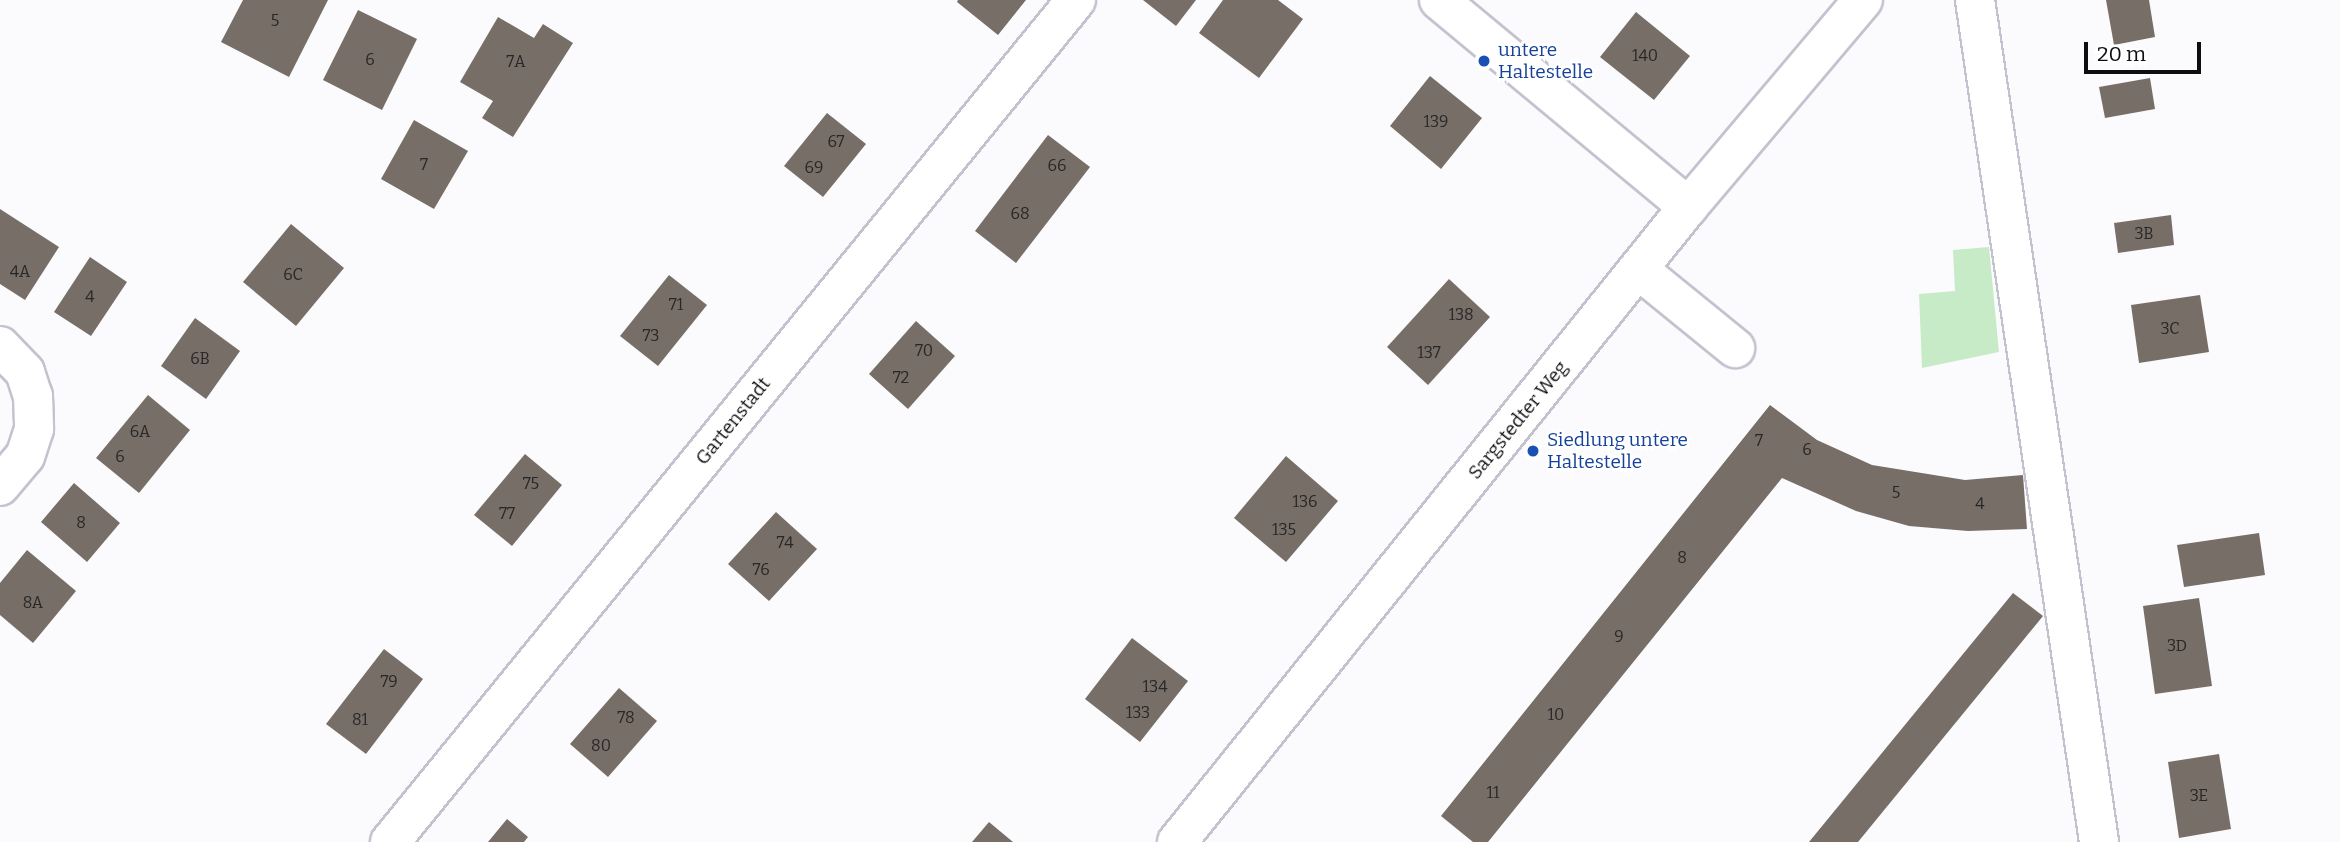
<!DOCTYPE html>
<style>
body{margin:0}
#map{position:relative;width:2340px;height:842px;overflow:hidden;background:#fbfbfe;font-family:Bitter,serif}
div>[style]{position:absolute}
.green>*{inset:0;background:#c8ebc7}
.building>*{inset:0;background:#776f67}
.roads{filter:drop-shadow(2px 0 #c2c3ce) drop-shadow(-2px 0 #c2c3ce) drop-shadow(0 2px #c2c3ce) drop-shadow(0 -2px #c2c3ce)}
.minor>*{height:38px;margin:-19px;padding:0 19px;transform-origin:19px;border-radius:19px;background:#fff}
.dots>*{width:19px;height:19px;translate:-50% -50%;box-sizing:border-box;border:4px solid #fff;border-radius:50%}
span{translate:-50% -50%;white-space:nowrap;text-align:center;line-height:1.15;-webkit-text-stroke:5px #fff;paint-order:stroke}
.number-label{font-size:16px;color:#282627}
.number-label span{-webkit-text-stroke-width:0}
.transit-label{font-size:19px;color:#164399}
.left{translate:0 -50%;text-align:left}
.street-label{font-size:19px;color:#0e0e12}
.scale{position:absolute;left:2084px;top:42px;width:117px;height:32px;box-sizing:border-box;border:4px solid #0e0e12;border-top:0;padding-left:9px;font-size:21px;line-height:24px;white-space:nowrap;color:#0e0e12;-webkit-text-stroke:5px #fff;paint-order:stroke}
</style>
<div id="map">
<div class="green">
<div style="clip-path:polygon(1989px 247px,1999px 352px,1922px 368px,1919px 294px,1955px 291px,1953px 250px)"></div>
</div>
<div class="building">
<div style="clip-path:polygon(243px 0,328px 0,289px 77px,221px 42px)"></div>
<div style="clip-path:polygon(958px 0,1026px 0,998px 35px,957px 2px)"></div>
<div style="clip-path:polygon(1143px 0,1196px 0,1176px 26px)"></div>
<div style="clip-path:polygon(1223px 0,1278px 0,1303px 19px,1259px 78px,1199px 33px)"></div>
<div style="clip-path:polygon(2106px 0,2149px 0,2155px 37px,2114px 45px)"></div>
<div style="clip-path:polygon(358px 10px,417px 39px,382px 110px,323px 80px)"></div>
<div style="clip-path:polygon(1636px 12px,1690px 56px,1654px 100px,1600px 57px)"></div>
<div style="clip-path:polygon(498px 17px,534px 38px,543px 24px,573px 43px,513px 137px,482px 118px,493px 101px,460px 82px)"></div>
<div style="clip-path:polygon(1430px 76px,1482px 118px,1441px 169px,1390px 126px)"></div>
<div style="clip-path:polygon(2150px 78px,2155px 109px,2105px 118px,2099px 87px)"></div>
<div style="clip-path:polygon(827px 113px,866px 144px,823px 197px,784px 166px)"></div>
<div style="clip-path:polygon(414px 120px,468px 151px,434px 209px,381px 179px)"></div>
<div style="clip-path:polygon(1048px 135px,1090px 167px,1016px 263px,975px 231px)"></div>
<div style="clip-path:polygon(0 209px,59px 247px,25px 300px,0 284px)"></div>
<div style="clip-path:polygon(2171px 215px,2174px 245px,2118px 253px,2114px 223px)"></div>
<div style="clip-path:polygon(291px 224px,344px 268px,296px 326px,243px 282px)"></div>
<div style="clip-path:polygon(90px 257px,127px 282px,91px 336px,54px 312px)"></div>
<div style="clip-path:polygon(669px 275px,707px 305px,658px 366px,620px 336px)"></div>
<div style="clip-path:polygon(1449px 279px,1490px 317px,1428px 385px,1387px 347px)"></div>
<div style="clip-path:polygon(2200px 295px,2209px 352px,2139px 363px,2131px 305px)"></div>
<div style="clip-path:polygon(195px 318px,240px 351px,206px 399px,161px 366px)"></div>
<div style="clip-path:polygon(916px 321px,955px 356px,908px 409px,869px 374px)"></div>
<div style="clip-path:polygon(148px 395px,190px 430px,139px 493px,96px 458px)"></div>
<div style="clip-path:polygon(1770px 405px,1817px 440px,1872px 465px,1965px 480px,2023px 475px,2027px 529px,1968px 531px,1909px 526px,1856px 511px,1782px 478px,1488px 842px,1473px 842px,1441px 816px)"></div>
<div style="clip-path:polygon(525px 454px,562px 485px,512px 546px,474px 515px)"></div>
<div style="clip-path:polygon(1286px 456px,1338px 501px,1286px 562px,1234px 518px)"></div>
<div style="clip-path:polygon(74px 483px,120px 523px,87px 562px,41px 522px)"></div>
<div style="clip-path:polygon(776px 512px,817px 549px,769px 601px,728px 564px)"></div>
<div style="clip-path:polygon(2259px 533px,2265px 575px,2184px 587px,2177px 545px)"></div>
<div style="clip-path:polygon(27px 550px,76px 591px,33px 643px,0 615px,0 583px)"></div>
<div style="clip-path:polygon(2013px 593px,2043px 616px,1858px 842px,1809px 842px)"></div>
<div style="clip-path:polygon(2199px 598px,2212px 686px,2155px 694px,2143px 606px)"></div>
<div style="clip-path:polygon(1132px 638px,1188px 681px,1140px 742px,1085px 699px)"></div>
<div style="clip-path:polygon(384px 649px,423px 679px,366px 754px,326px 724px)"></div>
<div style="clip-path:polygon(619px 688px,657px 721px,608px 777px,570px 744px)"></div>
<div style="clip-path:polygon(2219px 754px,2231px 829px,2179px 838px,2168px 762px)"></div>
<div style="clip-path:polygon(507px 819px,528px 837px,524px 842px,488px 842px)"></div>
<div style="clip-path:polygon(989px 822px,1013px 842px,972px 842px)"></div>
</div>
<div class="roads">
<div class="minor">
<div style="left:1439px;top:0;width:324px;rotate:39.7deg"></div>
<div style="left:1975px;top:0;width:851px;rotate:81.62deg"></div>
<div style="left:1639px;top:270px;width:124px;rotate:39.1deg"></div>
<div style="left:0;top:346px;width:36px;rotate:46deg"></div>
<div style="left:25px;top:372px;width:25px;rotate:72deg"></div>
<div style="left:33px;top:396px;width:33px;rotate:88deg"></div>
<div style="left:34px;top:429px;width:28px;rotate:108deg"></div>
<div style="left:25px;top:456px;width:39px;rotate:130deg"></div>
<div style="left:390px;top:842px;width:1086px;rotate:-50.83deg"></div>
<div style="left:1177px;top:842px;width:815px;rotate:-51.18deg"></div>
<div style="left:1688px;top:207px;width:271px;rotate:-49.8deg"></div>
</div>
</div>
<div class="dots">
<div style="left:1484px;top:61px;background:#1a4fb4"></div>
<div style="left:1533px;top:451px;background:#1a4fb4"></div>
</div>
<div class="number-label">
<span style="left:275px;top:21px">5</span>
<span style="left:1645px;top:56px">140</span>
<span style="left:370px;top:60px">6</span>
<span style="left:516px;top:62px">7A</span>
<span style="left:1436px;top:122px">139</span>
<span style="left:836px;top:142px">67</span>
<span style="left:424px;top:165px">7</span>
<span style="left:1057px;top:166px">66</span>
<span style="left:814px;top:168px">69</span>
<span style="left:1020px;top:214px">68</span>
<span style="left:2144px;top:234px">3B</span>
<span style="left:20px;top:272px">4A</span>
<span style="left:293px;top:275px">6C</span>
<span style="left:90px;top:297px">4</span>
<span style="left:676px;top:305px">71</span>
<span style="left:1461px;top:315px">138</span>
<span style="left:2170px;top:329px">3C</span>
<span style="left:651px;top:336px">73</span>
<span style="left:924px;top:351px">70</span>
<span style="left:1429px;top:353px">137</span>
<span style="left:200px;top:359px">6B</span>
<span style="left:901px;top:378px">72</span>
<span style="left:140px;top:432px">6A</span>
<span style="left:1759px;top:441px">7</span>
<span style="left:1807px;top:450px">6</span>
<span style="left:120px;top:457px">6</span>
<span style="left:531px;top:484px">75</span>
<span style="left:1896px;top:493px">5</span>
<span style="left:1305px;top:502px">136</span>
<span style="left:1980px;top:504px">4</span>
<span style="left:507px;top:514px">77</span>
<span style="left:81px;top:523px">8</span>
<span style="left:1284px;top:530px">135</span>
<span style="left:785px;top:543px">74</span>
<span style="left:1682px;top:558px">8</span>
<span style="left:761px;top:570px">76</span>
<span style="left:33px;top:603px">8A</span>
<span style="left:1619px;top:637px">9</span>
<span style="left:2177px;top:646px">3D</span>
<span style="left:389px;top:682px">79</span>
<span style="left:1155px;top:687px">134</span>
<span style="left:1138px;top:713px">133</span>
<span style="left:1556px;top:715px">10</span>
<span style="left:626px;top:718px">78</span>
<span style="left:360px;top:720px">81</span>
<span style="left:601px;top:746px">80</span>
<span style="left:1493px;top:793px">11</span>
<span style="left:2199px;top:796px">3E</span>
</div>
<div class="transit-label">
<span class="left" style="left:1498px;top:61px">untere<br>Haltestelle</span>
<span class="left" style="left:1547px;top:451px">Siedlung untere<br>Haltestelle</span>
</div>
<div class="street-label">
<span style="left:1518px;top:420px;rotate:-51deg">Sargstedter Weg</span>
<span style="left:733px;top:421px;rotate:-51deg">Gartenstadt</span>
</div>
<div class="scale">20 m</div>
</div>
